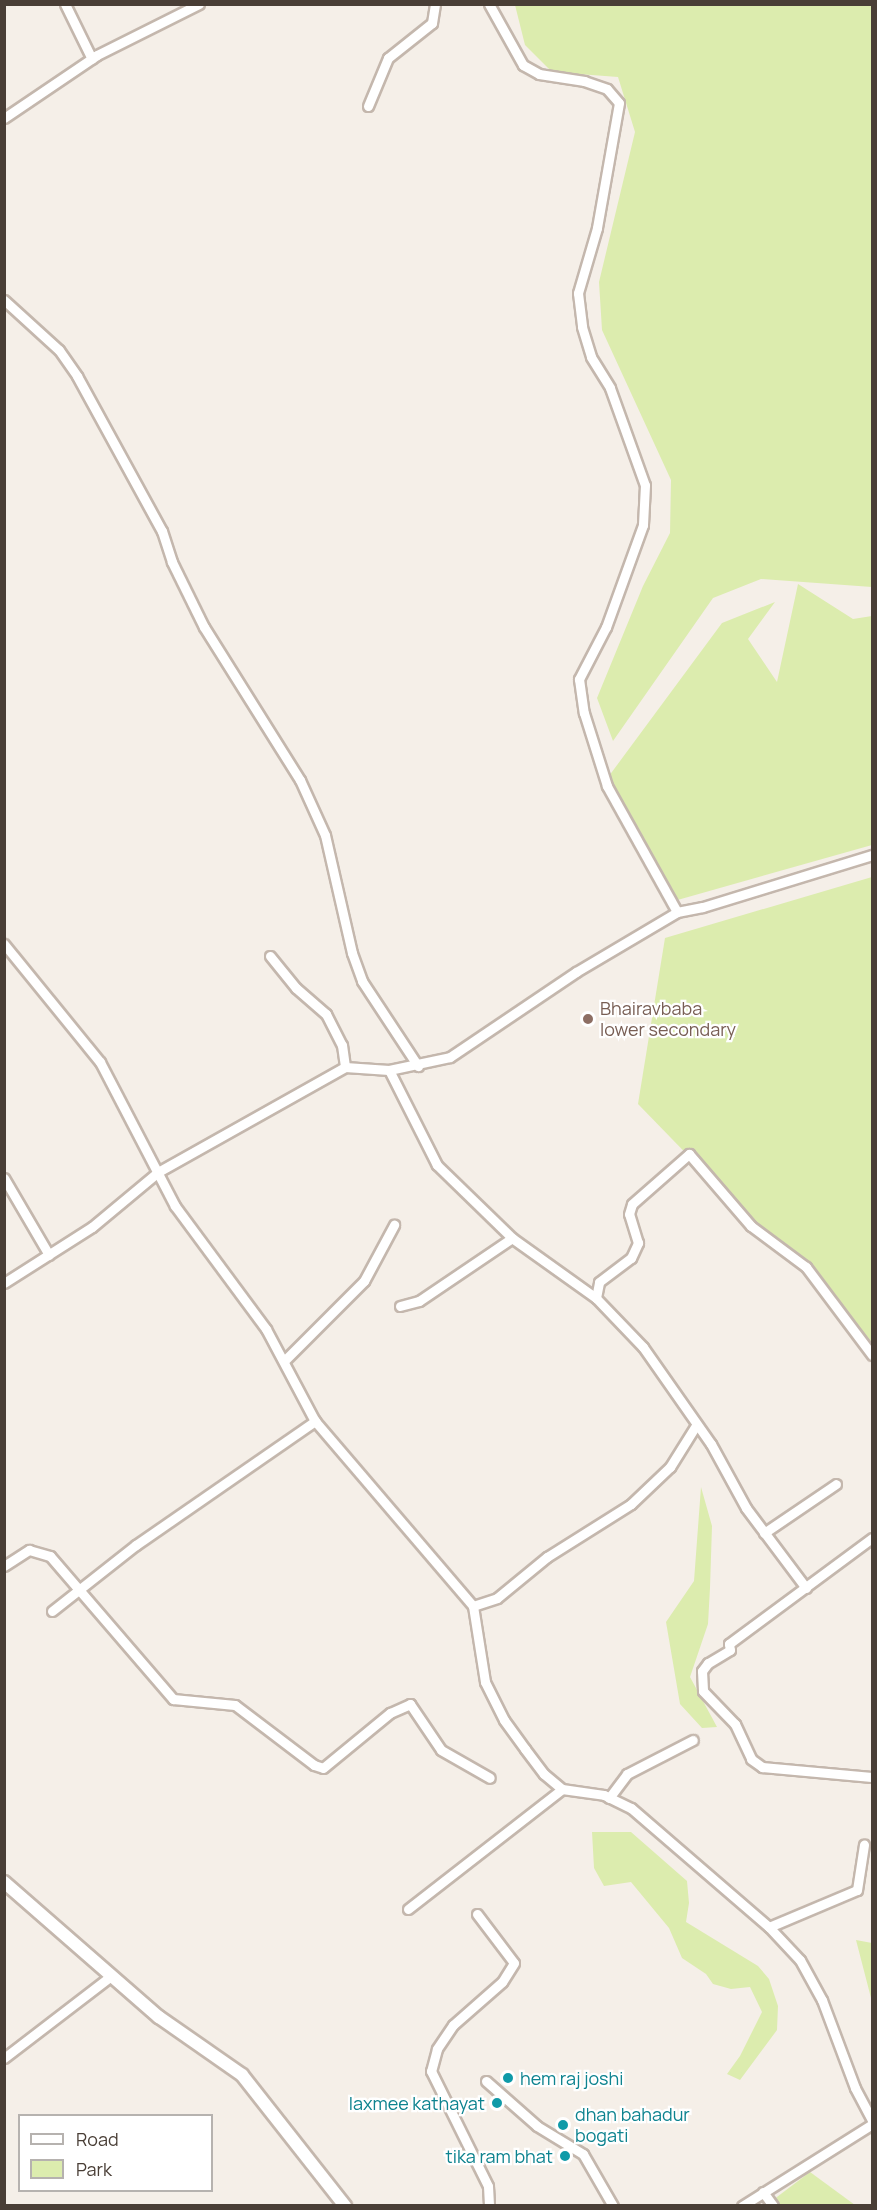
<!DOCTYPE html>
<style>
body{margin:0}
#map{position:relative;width:877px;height:2210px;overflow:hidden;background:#f5efe8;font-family:Manrope,sans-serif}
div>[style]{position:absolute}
.green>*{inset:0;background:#dcecae}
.roads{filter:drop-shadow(2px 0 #c4b7ad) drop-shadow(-2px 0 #c4b7ad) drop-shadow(0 2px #c4b7ad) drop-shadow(0 -2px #c4b7ad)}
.minor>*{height:9px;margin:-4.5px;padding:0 4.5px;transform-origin:4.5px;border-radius:4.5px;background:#fff}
.tertiary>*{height:12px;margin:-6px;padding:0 6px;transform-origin:6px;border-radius:6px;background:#fff}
.dots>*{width:16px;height:16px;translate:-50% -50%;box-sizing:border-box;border:3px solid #fff;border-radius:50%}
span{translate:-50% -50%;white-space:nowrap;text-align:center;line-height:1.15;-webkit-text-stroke:4.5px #fff;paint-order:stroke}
.education-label{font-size:18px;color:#785e54}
.left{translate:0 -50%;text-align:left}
.culture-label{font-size:18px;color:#0d838f}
.right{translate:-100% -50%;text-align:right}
.frame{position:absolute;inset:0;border:6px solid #493e36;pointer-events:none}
.legend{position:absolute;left:18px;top:2114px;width:195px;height:78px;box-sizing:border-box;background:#fff;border:2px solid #b6b2af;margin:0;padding:8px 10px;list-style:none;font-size:18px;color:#493e36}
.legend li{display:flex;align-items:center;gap:12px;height:30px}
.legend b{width:30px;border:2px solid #b6b2af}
</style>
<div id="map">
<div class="green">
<div style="clip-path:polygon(515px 5px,872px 5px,872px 587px,761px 579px,713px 598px,613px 741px,597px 698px,643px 586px,670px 533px,671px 480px,602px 330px,599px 282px,635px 132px,618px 77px,552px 72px,525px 45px)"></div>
<div style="clip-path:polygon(798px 584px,853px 619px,872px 616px,872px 845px,674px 901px,606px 780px,722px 623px,775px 602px,748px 639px,777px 682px)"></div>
<div style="clip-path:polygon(872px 877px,872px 1345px,638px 1104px,665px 938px)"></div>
<div style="clip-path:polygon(701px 1487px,712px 1526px,710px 1588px,708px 1624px,690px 1677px,717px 1727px,702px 1728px,680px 1704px,666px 1622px,694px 1581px)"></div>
<div style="clip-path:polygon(631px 1832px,687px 1881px,689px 1903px,686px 1922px,758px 1966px,769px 1979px,778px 2006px,777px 2030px,740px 2080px,727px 2074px,740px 2056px,762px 2012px,750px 1987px,731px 1989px,713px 1984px,706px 1974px,682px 1958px,669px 1928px,631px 1882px,604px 1886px,594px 1868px,592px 1832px)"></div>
<div style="clip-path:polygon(856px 1940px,872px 1943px,872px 2002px,871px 1998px)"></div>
<div style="clip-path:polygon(810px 2172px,855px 2205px,765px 2206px)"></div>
</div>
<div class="roads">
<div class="minor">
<div style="left:65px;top:4px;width:61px;rotate:63.9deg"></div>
<div style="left:489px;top:4px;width:70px;rotate:60.9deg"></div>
<div style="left:523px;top:65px;width:18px;rotate:29deg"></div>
<div style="left:539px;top:74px;width:46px;rotate:8.8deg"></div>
<div style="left:584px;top:81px;width:24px;rotate:19deg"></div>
<div style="left:607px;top:89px;width:18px;rotate:49deg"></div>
<div style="left:619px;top:103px;width:127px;rotate:100deg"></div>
<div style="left:597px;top:228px;width:68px;rotate:106.3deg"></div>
<div style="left:578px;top:293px;width:34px;rotate:83deg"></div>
<div style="left:582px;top:327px;width:31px;rotate:73deg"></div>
<div style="left:591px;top:357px;width:36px;rotate:58deg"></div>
<div style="left:610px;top:388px;width:103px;rotate:70.2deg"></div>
<div style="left:645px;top:485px;width:40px;rotate:92.9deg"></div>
<div style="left:643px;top:525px;width:109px;rotate:109.9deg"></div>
<div style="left:606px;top:627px;width:59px;rotate:117.4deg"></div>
<div style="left:579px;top:679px;width:34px;rotate:82deg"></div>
<div style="left:584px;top:713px;width:77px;rotate:72.5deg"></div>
<div style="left:607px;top:786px;width:144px;rotate:60.9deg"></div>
<div style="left:368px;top:106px;width:52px;rotate:-67.4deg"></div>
<div style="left:388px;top:58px;width:56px;rotate:-38.5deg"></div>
<div style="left:432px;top:23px;width:19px;rotate:-81deg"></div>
<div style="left:4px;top:118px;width:112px;rotate:-34.1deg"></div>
<div style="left:97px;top:55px;width:114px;rotate:-26.6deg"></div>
<div style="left:4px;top:300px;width:74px;rotate:42.3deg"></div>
<div style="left:59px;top:350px;width:32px;rotate:55deg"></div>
<div style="left:77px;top:376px;width:177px;rotate:61.3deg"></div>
<div style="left:162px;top:531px;width:33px;rotate:72deg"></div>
<div style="left:172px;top:562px;width:72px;rotate:63.8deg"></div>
<div style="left:204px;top:627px;width:181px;rotate:57.9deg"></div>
<div style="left:300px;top:780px;width:60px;rotate:65.6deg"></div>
<div style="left:325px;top:835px;width:121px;rotate:77.1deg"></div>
<div style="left:352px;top:953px;width:30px;rotate:70deg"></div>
<div style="left:362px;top:981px;width:102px;rotate:56.6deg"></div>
<div style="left:4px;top:944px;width:152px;rotate:50.9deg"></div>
<div style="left:100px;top:1062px;width:162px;rotate:62.5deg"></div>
<div style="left:175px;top:1206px;width:153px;rotate:53.5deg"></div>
<div style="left:266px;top:1329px;width:104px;rotate:62deg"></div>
<div style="left:315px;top:1421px;width:243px;rotate:49.5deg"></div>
<div style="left:473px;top:1606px;width:77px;rotate:81deg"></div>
<div style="left:485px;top:1682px;width:42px;rotate:63.4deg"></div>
<div style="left:504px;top:1720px;width:36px;rotate:54deg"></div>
<div style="left:525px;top:1749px;width:31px;rotate:53deg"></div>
<div style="left:544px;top:1774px;width:23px;rotate:40deg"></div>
<div style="left:562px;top:1789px;width:42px;rotate:8.1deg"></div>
<div style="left:604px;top:1795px;width:30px;rotate:26deg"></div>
<div style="left:631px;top:1808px;width:182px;rotate:40.8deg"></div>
<div style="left:769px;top:1927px;width:45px;rotate:46.8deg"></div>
<div style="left:800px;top:1960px;width:46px;rotate:61.2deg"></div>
<div style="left:822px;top:2000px;width:94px;rotate:69.4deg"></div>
<div style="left:855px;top:2088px;width:36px;rotate:62deg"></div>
<div style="left:270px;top:956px;width:41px;rotate:50.9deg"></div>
<div style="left:296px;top:988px;width:40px;rotate:41deg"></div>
<div style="left:326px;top:1014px;width:35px;rotate:63deg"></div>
<div style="left:342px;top:1045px;width:22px;rotate:82deg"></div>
<div style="left:389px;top:1070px;width:106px;rotate:63.2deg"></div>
<div style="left:437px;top:1165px;width:105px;rotate:44.2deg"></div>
<div style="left:512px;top:1238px;width:103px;rotate:35.5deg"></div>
<div style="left:596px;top:1298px;width:68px;rotate:46.2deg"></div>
<div style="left:643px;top:1347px;width:118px;rotate:55deg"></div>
<div style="left:711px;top:1444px;width:73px;rotate:61.3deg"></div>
<div style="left:746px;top:1508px;width:100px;rotate:53.1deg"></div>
<div style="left:4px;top:1178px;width:89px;rotate:59.7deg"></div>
<div style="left:4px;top:1283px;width:104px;rotate:-32.5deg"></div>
<div style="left:92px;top:1227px;width:86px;rotate:-39.8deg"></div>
<div style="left:158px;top:1172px;width:214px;rotate:-29.3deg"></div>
<div style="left:345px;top:1067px;width:44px;rotate:3.9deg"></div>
<div style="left:389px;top:1070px;width:62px;rotate:-12deg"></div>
<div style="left:450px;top:1057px;width:152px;rotate:-34deg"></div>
<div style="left:576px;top:972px;width:117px;rotate:-30.7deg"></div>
<div style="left:677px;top:912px;width:26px;rotate:-11deg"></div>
<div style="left:703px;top:907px;width:177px;rotate:-17.1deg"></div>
<div style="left:596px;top:1298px;width:16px;rotate:-79deg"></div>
<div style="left:599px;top:1282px;width:40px;rotate:-37deg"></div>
<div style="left:631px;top:1258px;width:17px;rotate:-65deg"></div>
<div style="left:638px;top:1243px;width:30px;rotate:-107deg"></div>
<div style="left:629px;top:1214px;width:10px;rotate:-73deg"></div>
<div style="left:632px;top:1204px;width:76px;rotate:-41.3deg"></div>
<div style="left:689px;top:1154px;width:95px;rotate:49.3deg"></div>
<div style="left:751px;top:1226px;width:69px;rotate:36.7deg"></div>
<div style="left:806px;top:1267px;width:110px;rotate:53.1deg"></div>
<div style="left:400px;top:1306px;width:20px;rotate:-15deg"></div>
<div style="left:419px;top:1301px;width:112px;rotate:-34.1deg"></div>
<div style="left:285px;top:1360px;width:112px;rotate:-45deg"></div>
<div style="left:364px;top:1281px;width:64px;rotate:-61.8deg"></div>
<div style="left:764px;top:1533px;width:87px;rotate:-34.2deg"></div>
<div style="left:872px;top:1538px;width:178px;rotate:143.5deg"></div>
<div style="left:729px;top:1644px;width:6px;rotate:81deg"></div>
<div style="left:730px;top:1650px;width:26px;rotate:149deg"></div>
<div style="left:708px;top:1663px;width:10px;rotate:127deg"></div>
<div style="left:702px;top:1671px;width:20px;rotate:87deg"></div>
<div style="left:703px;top:1691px;width:46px;rotate:45.9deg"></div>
<div style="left:735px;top:1724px;width:38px;rotate:65deg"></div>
<div style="left:751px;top:1759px;width:14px;rotate:36deg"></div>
<div style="left:762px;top:1767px;width:110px;rotate:5.2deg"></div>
<div style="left:4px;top:1566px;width:30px;rotate:-33deg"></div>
<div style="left:29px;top:1550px;width:22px;rotate:16deg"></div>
<div style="left:50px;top:1556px;width:189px;rotate:49.3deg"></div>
<div style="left:173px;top:1699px;width:62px;rotate:5.5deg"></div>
<div style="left:235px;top:1705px;width:99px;rotate:37.2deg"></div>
<div style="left:314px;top:1765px;width:9px;rotate:18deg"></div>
<div style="left:323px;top:1768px;width:87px;rotate:-39.4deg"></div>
<div style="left:390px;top:1713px;width:22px;rotate:-24deg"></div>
<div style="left:410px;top:1704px;width:55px;rotate:56deg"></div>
<div style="left:441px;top:1750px;width:56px;rotate:29.7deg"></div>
<div style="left:473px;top:1606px;width:25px;rotate:-18deg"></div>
<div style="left:497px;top:1598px;width:65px;rotate:-39.4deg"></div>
<div style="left:547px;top:1557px;width:99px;rotate:-32.2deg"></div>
<div style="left:631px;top:1504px;width:54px;rotate:-43.5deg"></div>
<div style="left:670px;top:1467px;width:47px;rotate:-58deg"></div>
<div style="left:52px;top:1611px;width:107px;rotate:-38.2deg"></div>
<div style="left:136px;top:1545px;width:218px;rotate:-34.7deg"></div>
<div style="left:609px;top:1798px;width:30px;rotate:-53deg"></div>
<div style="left:627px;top:1774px;width:74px;rotate:-27.3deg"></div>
<div style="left:408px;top:1909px;width:195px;rotate:-37.9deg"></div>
<div style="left:477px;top:1914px;width:61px;rotate:52.9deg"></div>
<div style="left:514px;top:1963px;width:22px;rotate:122deg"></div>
<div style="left:502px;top:1982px;width:65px;rotate:138.7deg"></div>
<div style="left:453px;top:2025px;width:29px;rotate:124deg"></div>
<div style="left:437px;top:2049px;width:23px;rotate:105deg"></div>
<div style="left:431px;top:2071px;width:128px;rotate:63.6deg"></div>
<div style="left:488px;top:2186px;width:20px;rotate:87deg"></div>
<div style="left:769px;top:1927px;width:95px;rotate:-22.8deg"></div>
<div style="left:857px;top:1890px;width:46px;rotate:-81.2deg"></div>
<div style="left:4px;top:2058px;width:135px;rotate:-37.5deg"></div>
<div style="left:486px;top:2081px;width:68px;rotate:41.4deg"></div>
<div style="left:537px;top:2126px;width:54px;rotate:31.3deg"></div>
<div style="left:583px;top:2154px;width:60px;rotate:60deg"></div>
<div style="left:763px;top:2192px;width:17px;rotate:54deg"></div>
<div style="left:742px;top:2206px;width:154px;rotate:-32.2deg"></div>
</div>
<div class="tertiary">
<div style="left:4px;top:1882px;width:206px;rotate:41.1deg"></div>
<div style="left:159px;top:2017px;width:101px;rotate:34.9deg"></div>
<div style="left:242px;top:2075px;width:167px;rotate:51.8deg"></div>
</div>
</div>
<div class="dots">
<div style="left:588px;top:1019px;background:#8d6e63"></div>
<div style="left:508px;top:2078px;background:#0f9aa8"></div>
<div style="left:497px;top:2103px;background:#0f9aa8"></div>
<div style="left:563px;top:2125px;background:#0f9aa8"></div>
<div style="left:565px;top:2156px;background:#0f9aa8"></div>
</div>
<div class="education-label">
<span class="left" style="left:600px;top:1019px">Bhairavbaba<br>lower secondary</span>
</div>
<div class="culture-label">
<span class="left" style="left:520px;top:2078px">hem raj joshi</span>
<span class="right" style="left:485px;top:2103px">laxmee kathayat</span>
<span class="left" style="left:575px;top:2125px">dhan bahadur<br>bogati</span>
<span class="right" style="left:553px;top:2156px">tika ram bhat</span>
</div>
<div class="frame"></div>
<ul class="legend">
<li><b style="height:8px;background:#fff"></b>Road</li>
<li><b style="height:16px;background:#dcecae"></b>Park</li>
</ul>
</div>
